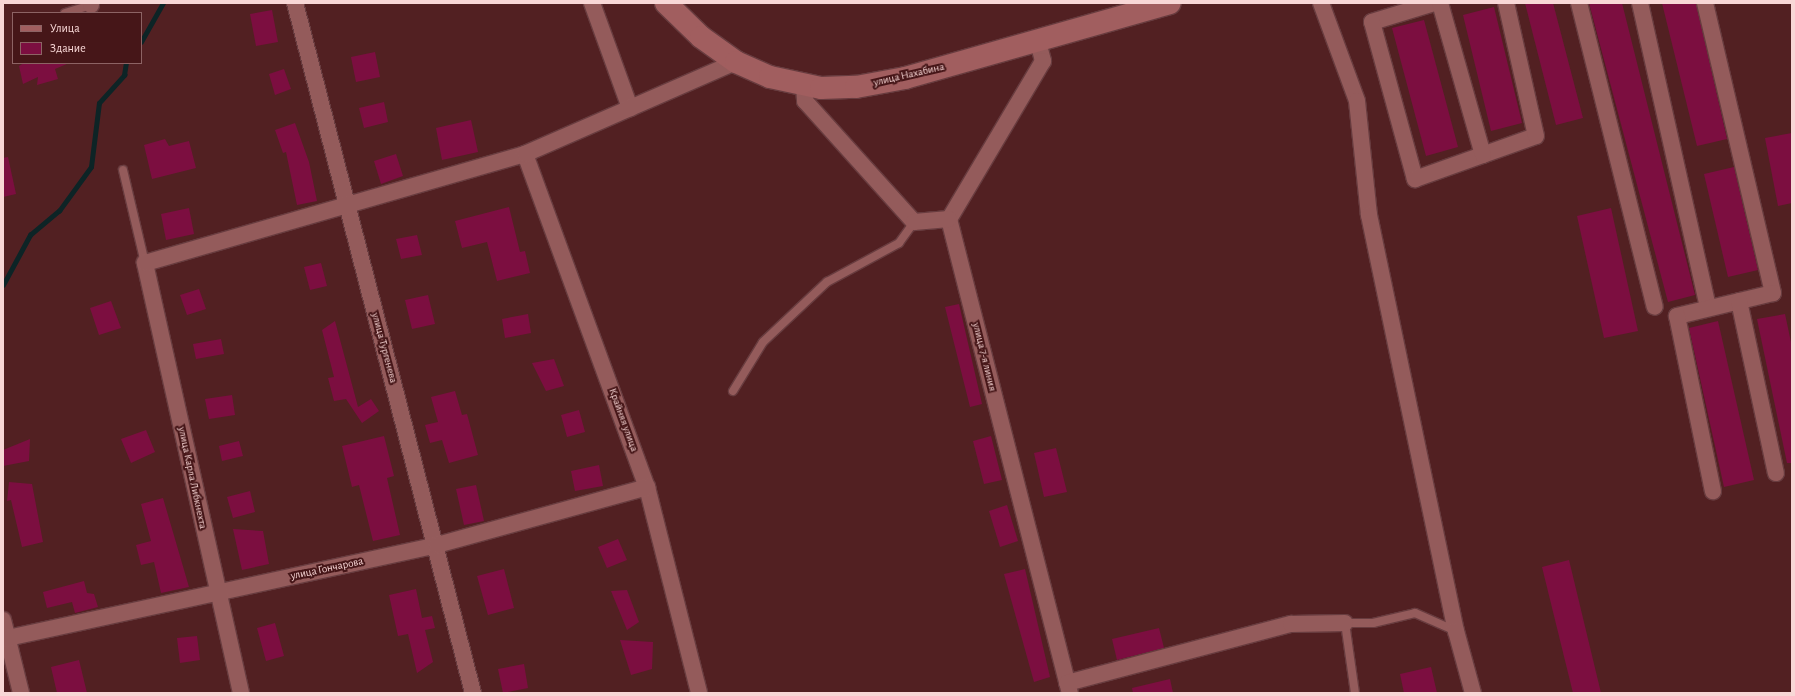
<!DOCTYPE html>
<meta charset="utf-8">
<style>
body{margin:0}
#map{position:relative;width:1795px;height:696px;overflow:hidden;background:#522022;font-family:"Alegreya Sans",sans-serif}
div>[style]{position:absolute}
.stream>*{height:4.5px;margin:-2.25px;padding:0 2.25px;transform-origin:2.25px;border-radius:2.25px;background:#0d2426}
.building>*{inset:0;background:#7c0e40}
.roads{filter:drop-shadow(1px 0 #683c3f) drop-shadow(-1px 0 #683c3f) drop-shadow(0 1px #683c3f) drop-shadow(0 -1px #683c3f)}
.service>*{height:8px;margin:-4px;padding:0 4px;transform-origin:4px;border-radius:4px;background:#945b5b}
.minor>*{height:16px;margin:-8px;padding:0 8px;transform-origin:8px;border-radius:8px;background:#945b5b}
.secondary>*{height:22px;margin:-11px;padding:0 11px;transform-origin:11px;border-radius:11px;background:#a15e5f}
span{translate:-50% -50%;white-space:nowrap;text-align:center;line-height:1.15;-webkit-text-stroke:4px #461618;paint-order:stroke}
.street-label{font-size:11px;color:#f8d7d6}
.frame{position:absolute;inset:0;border:4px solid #f8d7d6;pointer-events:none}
.legend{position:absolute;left:12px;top:12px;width:130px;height:52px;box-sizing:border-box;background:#461618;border:1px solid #8d6364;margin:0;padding:5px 7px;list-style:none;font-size:12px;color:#f8d7d6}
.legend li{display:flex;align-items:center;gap:8px;height:20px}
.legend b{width:20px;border:1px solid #8d6364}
</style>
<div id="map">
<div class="stream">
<div style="left:141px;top:42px;width:45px;rotate:-60.6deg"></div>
<div style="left:3px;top:285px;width:57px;rotate:-61.6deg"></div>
<div style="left:30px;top:235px;width:38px;rotate:-40deg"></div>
<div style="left:59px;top:211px;width:54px;rotate:-54deg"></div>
<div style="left:91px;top:167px;width:64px;rotate:-82.9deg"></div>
<div style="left:99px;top:103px;width:38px;rotate:-48deg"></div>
<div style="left:124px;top:75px;width:12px;rotate:-81deg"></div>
</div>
<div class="building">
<div style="clip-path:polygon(1525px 3px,1553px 3px,1583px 118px,1556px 125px)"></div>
<div style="clip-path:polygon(1589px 3px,1622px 3px,1695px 295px,1668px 302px)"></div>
<div style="clip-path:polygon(1662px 3px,1696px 3px,1727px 139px,1697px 146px)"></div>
<div style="clip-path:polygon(1494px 7px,1522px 123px,1491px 131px,1463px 15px)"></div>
<div style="clip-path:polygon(272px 10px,278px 42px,256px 46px,250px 14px)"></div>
<div style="clip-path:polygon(1424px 20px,1458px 147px,1426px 156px,1392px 28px)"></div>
<div style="clip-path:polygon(375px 52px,380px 77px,356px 82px,351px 57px)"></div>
<div style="clip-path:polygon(24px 63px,69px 63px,55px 69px,58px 79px,37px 85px,38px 77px,23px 84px,19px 66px)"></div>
<div style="clip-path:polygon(284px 69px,291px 89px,275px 95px,269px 74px)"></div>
<div style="clip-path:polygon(384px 102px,388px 122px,364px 128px,359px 108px)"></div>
<div style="clip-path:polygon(471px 120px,478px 152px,442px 160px,436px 128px)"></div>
<div style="clip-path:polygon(295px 123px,309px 162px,317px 201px,297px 205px,286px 152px,283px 153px,275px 130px)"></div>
<div style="clip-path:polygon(1792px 133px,1792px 203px,1778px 206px,1765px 138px)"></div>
<div style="clip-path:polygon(165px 139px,169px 146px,189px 141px,196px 168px,152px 179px,144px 145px)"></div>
<div style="clip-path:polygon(396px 154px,403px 176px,381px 184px,374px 161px)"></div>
<div style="clip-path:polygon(8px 157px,16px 194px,3px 197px,3px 158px)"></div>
<div style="clip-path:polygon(1734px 167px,1758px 270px,1728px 277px,1704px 174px)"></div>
<div style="clip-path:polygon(509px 207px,520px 252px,525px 251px,530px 273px,497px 281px,487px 242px,462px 248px,455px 221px)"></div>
<div style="clip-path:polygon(189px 208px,194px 234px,166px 240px,161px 214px)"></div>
<div style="clip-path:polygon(1611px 208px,1638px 331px,1604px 338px,1577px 216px)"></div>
<div style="clip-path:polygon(417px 235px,422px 255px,401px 259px,396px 239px)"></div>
<div style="clip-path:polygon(321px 263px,327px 286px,310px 290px,304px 267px)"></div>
<div style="clip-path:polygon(199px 289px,206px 309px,187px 315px,180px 295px)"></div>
<div style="clip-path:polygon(428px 295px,435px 324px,412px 329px,405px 300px)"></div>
<div style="clip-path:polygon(111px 301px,121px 328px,99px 335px,90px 308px)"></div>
<div style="clip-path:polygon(959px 304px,982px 404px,970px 407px,945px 307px)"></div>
<div style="clip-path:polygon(528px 314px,531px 333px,505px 338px,502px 319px)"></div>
<div style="clip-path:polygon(1785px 314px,1792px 347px,1792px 463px,1787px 463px,1757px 319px)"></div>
<div style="clip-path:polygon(335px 321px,358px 407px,371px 399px,379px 411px,362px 423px,346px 399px,334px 401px,328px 378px,334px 377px,322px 330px)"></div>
<div style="clip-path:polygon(1718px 321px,1754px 480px,1724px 487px,1689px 328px)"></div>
<div style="clip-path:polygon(221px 339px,224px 354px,196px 359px,193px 344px)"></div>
<div style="clip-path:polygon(554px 359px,564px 386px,546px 391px,532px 363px)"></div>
<div style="clip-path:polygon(455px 391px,462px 415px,467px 414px,478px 455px,449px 463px,442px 440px,430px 443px,425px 425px,438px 422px,431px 397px)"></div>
<div style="clip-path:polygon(232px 395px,235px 415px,209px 419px,205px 399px)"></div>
<div style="clip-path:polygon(579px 410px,585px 432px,567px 437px,561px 415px)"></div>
<div style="clip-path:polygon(146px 430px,155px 452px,131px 463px,121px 439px)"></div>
<div style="clip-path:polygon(384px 436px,394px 476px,387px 478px,400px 535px,373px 541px,359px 485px,352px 487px,342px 446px)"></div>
<div style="clip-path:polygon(991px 436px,1002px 480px,984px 484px,973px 441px)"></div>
<div style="clip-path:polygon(30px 439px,29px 461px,3px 466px,3px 450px)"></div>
<div style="clip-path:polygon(239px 441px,243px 456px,222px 461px,219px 446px)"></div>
<div style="clip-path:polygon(1056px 448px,1067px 492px,1044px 497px,1034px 453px)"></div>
<div style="clip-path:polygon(599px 465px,603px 486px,575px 491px,571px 471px)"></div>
<div style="clip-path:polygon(9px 482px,32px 484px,43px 542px,22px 547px,11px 500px,7px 501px)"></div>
<div style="clip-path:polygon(476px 485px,484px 521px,464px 525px,456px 489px)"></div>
<div style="clip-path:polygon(250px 491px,255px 512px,233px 518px,227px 497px)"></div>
<div style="clip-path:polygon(163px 498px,189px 587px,161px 593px,154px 562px,141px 565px,136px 545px,151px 541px,141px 504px)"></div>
<div style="clip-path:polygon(1007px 505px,1018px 541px,1000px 547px,989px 511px)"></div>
<div style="clip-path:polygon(233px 529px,263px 531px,269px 564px,242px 570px)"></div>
<div style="clip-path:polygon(618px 539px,627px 560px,607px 568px,598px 547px)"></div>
<div style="clip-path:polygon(1569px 560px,1601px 693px,1573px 693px,1542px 567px)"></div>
<div style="clip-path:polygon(504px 569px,514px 608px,488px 615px,477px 576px)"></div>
<div style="clip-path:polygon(1025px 569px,1050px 677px,1034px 682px,1004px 574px)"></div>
<div style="clip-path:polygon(84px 581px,87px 593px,94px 594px,98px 607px,75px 613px,72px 602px,47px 608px,43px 592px)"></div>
<div style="clip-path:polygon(416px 589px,422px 618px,432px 616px,435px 628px,425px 630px,433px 662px,417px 673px,408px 634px,398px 636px,389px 595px)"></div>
<div style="clip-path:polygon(627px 590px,639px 622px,627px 630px,611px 591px)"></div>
<div style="clip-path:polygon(275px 623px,284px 656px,266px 661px,257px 628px)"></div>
<div style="clip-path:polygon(1159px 628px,1164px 648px,1117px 660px,1112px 639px)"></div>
<div style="clip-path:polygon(197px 636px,200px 660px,180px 663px,177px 638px)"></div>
<div style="clip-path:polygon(620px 640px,653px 642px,652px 669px,631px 675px)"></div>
<div style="clip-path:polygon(79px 660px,87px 693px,57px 693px,51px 667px)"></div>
<div style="clip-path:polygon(524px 664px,528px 688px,503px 693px,498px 669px)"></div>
<div style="clip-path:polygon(1431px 667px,1437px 693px,1404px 693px,1400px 674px)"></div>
<div style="clip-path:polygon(1170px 679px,1173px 693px,1133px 693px,1132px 688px)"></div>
</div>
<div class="roads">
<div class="service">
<div style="left:65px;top:13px;width:27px;rotate:-17deg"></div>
<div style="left:123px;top:170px;width:96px;rotate:76.7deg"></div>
<div style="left:733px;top:391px;width:57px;rotate:-58.5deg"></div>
<div style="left:763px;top:342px;width:88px;rotate:-43.2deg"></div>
<div style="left:827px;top:282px;width:82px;rotate:-28.4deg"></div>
<div style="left:899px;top:243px;width:26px;rotate:-54deg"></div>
<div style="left:1355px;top:693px;width:71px;rotate:-98.1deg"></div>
<div style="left:1345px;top:623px;width:28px"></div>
<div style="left:1373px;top:623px;width:43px;rotate:-13.4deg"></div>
<div style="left:1415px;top:613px;width:45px;rotate:23.7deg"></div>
</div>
<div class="minor">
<div style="left:91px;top:3px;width:2px;rotate:90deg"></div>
<div style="left:295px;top:3px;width:713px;rotate:75.53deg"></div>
<div style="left:592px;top:3px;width:112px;rotate:70.1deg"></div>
<div style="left:1321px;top:3px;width:104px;rotate:69.8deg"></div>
<div style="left:1357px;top:101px;width:115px;rotate:84deg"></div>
<div style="left:1369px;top:215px;width:425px;rotate:78.2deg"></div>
<div style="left:1456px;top:631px;width:64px;rotate:74.7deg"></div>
<div style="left:1434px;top:3px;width:65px;rotate:163deg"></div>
<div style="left:1372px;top:22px;width:163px;rotate:74.7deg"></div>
<div style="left:1415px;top:179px;width:128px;rotate:-19.6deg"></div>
<div style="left:1536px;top:136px;width:136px;rotate:-102.7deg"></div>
<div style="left:1440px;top:3px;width:158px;rotate:74.2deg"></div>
<div style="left:1579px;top:3px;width:313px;rotate:76deg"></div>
<div style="left:1640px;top:3px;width:312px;rotate:77.4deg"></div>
<div style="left:1705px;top:3px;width:298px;rotate:76.8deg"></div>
<div style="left:1773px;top:293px;width:99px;rotate:166.5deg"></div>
<div style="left:1677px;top:316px;width:179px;rotate:78.4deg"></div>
<div style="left:1038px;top:42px;width:20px;rotate:75deg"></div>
<div style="left:1043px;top:61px;width:184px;rotate:120.7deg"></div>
<div style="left:949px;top:219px;width:489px;rotate:75.7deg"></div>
<div style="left:804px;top:86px;width:15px;rotate:86deg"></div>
<div style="left:805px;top:101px;width:163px;rotate:48deg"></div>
<div style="left:914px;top:222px;width:35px;rotate:-5deg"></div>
<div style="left:525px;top:154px;width:355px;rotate:69.9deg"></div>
<div style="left:647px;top:487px;width:212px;rotate:75.8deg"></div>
<div style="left:1739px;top:301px;width:176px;rotate:77.9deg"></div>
<div style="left:3px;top:620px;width:75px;rotate:76.1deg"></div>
<div style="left:3px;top:639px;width:444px;rotate:-12.2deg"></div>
<div style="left:437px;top:545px;width:218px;rotate:-15.4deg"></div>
<div style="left:1067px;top:683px;width:232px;rotate:-14.8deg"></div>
<div style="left:1291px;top:624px;width:54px;rotate:-1.1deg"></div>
<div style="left:241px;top:693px;width:441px;rotate:-102.6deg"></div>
<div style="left:145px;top:263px;width:395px;rotate:-16deg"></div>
<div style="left:525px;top:154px;width:230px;rotate:-23.6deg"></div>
</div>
<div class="secondary">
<div style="left:666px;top:3px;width:49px;rotate:44.2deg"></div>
<div style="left:701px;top:37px;width:43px;rotate:35.5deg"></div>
<div style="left:736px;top:62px;width:37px;rotate:24deg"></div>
<div style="left:770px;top:77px;width:52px;rotate:12.2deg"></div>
<div style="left:821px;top:88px;width:35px;rotate:-2deg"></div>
<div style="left:856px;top:87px;width:50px;rotate:-10.4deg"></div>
<div style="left:905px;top:78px;width:275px;rotate:-15.8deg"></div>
</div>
</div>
<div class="street-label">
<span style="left:909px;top:75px;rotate:-13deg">улица Нахабина</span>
<span style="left:384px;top:348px;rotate:75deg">улица Тургенева</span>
<span style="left:984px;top:357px;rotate:76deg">улица 7-я линия</span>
<span style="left:623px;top:420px;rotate:70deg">Крайняя улица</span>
<span style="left:192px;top:478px;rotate:78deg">улица Карла Либкнехта</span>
<span style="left:327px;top:569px;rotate:-12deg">улица Гончарова</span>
</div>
<div class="frame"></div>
<ul class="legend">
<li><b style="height:5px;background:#a15e5f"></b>Улица</li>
<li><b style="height:11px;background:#7c0e40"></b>Здание</li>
</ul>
</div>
